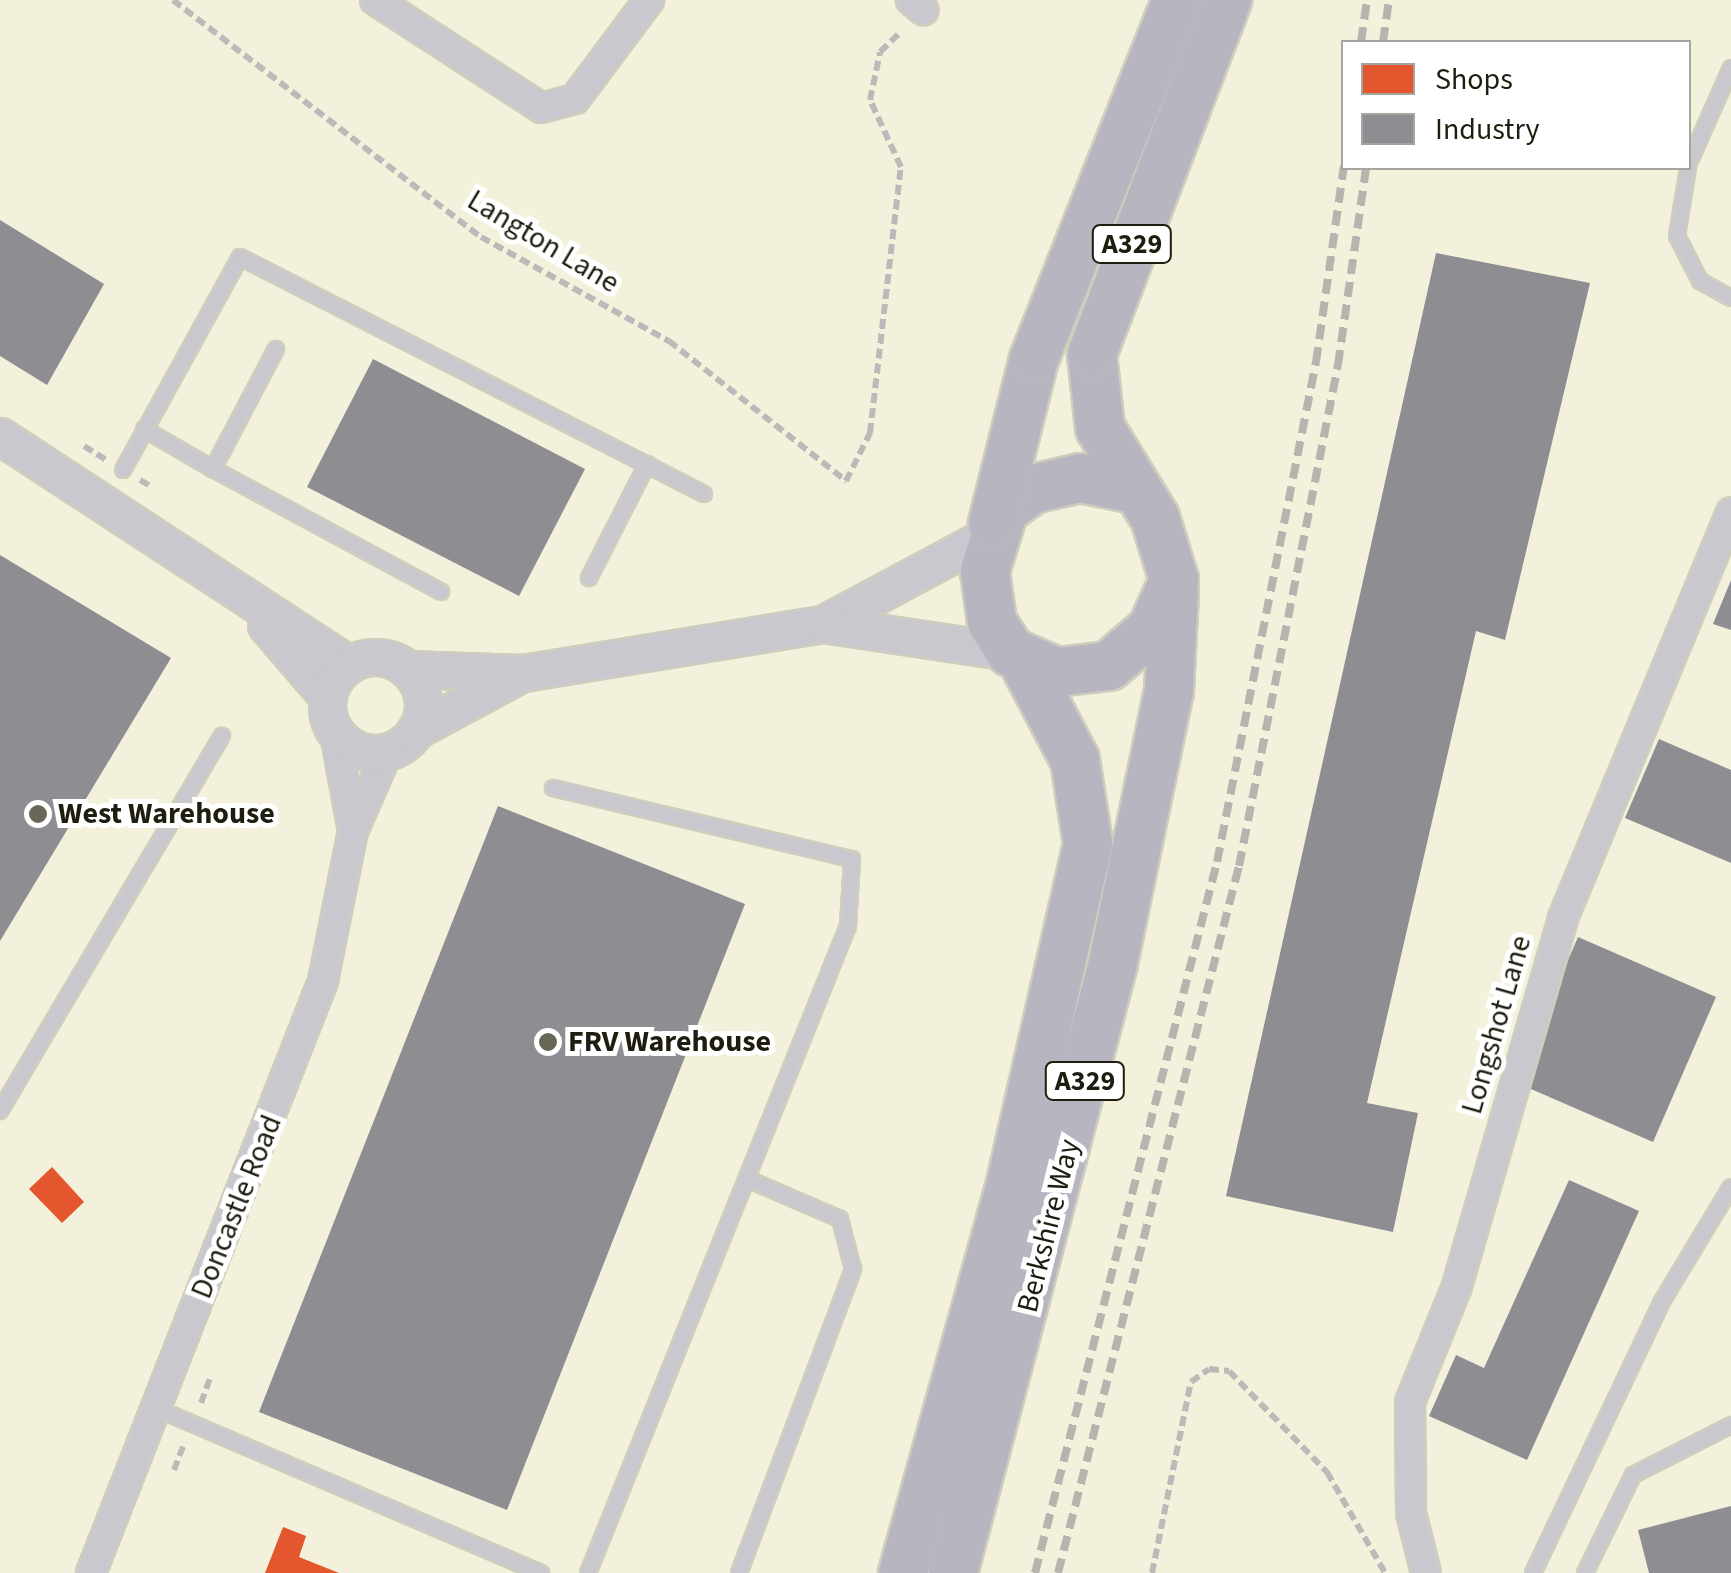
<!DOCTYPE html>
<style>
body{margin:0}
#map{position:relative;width:1731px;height:1573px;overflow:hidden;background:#f3f0dc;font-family:"Source Sans 3",sans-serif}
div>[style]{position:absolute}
.shops>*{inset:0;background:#e4572e}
.industry>*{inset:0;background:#8d8d92}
.path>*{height:6px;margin-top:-3px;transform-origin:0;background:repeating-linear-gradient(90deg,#bbbab9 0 10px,transparent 0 15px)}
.roads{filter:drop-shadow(2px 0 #cfcdbd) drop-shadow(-2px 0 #cfcdbd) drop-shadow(0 2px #cfcdbd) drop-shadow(0 -2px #cfcdbd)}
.service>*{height:14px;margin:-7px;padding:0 7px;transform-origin:7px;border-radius:7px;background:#c9c8cf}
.minor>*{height:28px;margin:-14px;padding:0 14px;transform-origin:14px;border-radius:14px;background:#c9c8cf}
.tertiary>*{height:35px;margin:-17.5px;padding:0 17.5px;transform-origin:17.5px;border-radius:17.5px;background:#c9c8cf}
.tertiary>.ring{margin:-17.5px;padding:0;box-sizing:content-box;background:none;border:35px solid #c9c8cf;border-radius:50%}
.trunk>*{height:48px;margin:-24px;padding:0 24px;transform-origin:24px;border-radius:24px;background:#b7b6c0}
.rail>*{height:8px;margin-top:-4px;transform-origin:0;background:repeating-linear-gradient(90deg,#b7b4b0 0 15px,transparent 0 23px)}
.dots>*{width:28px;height:28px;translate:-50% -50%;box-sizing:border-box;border:5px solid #fff;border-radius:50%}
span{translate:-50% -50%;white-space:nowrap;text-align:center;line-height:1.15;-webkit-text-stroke:10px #fff;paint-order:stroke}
.shield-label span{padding:2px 8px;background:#fff;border:2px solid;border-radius:8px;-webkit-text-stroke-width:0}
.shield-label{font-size:28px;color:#1f1d10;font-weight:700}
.street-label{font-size:30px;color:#1f1d10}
.poi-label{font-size:30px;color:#1f1d10;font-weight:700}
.left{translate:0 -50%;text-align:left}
.legend{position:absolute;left:1341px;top:40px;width:350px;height:130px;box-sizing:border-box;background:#fff;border:2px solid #a5a59f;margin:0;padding:12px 18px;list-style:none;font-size:30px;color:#1f1d10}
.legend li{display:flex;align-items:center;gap:20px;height:50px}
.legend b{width:50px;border:2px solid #a5a59f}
</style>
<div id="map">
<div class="shops">
<div style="clip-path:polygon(52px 1167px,84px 1202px,62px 1223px,29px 1189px)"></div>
<div style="clip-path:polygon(283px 1527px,306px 1536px,299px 1557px,339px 1573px,265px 1573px)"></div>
</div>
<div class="industry">
<div style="clip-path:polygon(0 220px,104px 284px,47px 385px,0 356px)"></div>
<div style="clip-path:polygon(1436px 253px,1590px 283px,1505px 640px,1476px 631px,1367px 1103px,1418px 1113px,1393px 1232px,1226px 1196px)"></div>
<div style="clip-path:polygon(373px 359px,585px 469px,519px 596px,307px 487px)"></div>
<div style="clip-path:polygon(0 555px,171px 658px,0 941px)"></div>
<div style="clip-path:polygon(1731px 580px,1731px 630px,1713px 624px)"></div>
<div style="clip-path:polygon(1659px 739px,1731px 770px,1731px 863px,1625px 818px)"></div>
<div style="clip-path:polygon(498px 806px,745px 904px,507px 1510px,259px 1412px)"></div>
<div style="clip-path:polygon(1578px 937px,1716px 997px,1653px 1142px,1515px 1082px)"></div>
<div style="clip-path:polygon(1569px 1180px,1639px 1211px,1527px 1460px,1429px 1416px,1456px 1355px,1484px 1368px)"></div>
<div style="clip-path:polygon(1731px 1506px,1731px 1573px,1649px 1573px,1638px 1530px)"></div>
</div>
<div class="path">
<div style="left:173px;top:0;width:389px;rotate:37.6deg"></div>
<div style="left:481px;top:237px;width:215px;rotate:29deg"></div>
<div style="left:669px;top:341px;width:226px;rotate:38.3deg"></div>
<div style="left:846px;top:481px;width:54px;rotate:-63.4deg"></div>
<div style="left:870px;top:433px;width:268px;rotate:-83.4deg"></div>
<div style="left:901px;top:167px;width:74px;rotate:-114.8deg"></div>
<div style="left:870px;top:100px;width:49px;rotate:-78.2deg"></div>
<div style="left:880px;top:52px;width:30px;rotate:-44deg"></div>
<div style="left:84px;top:446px;width:28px;rotate:32deg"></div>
<div style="left:140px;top:480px;width:14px;rotate:30deg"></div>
<div style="left:201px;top:1403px;width:29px;rotate:-70deg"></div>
<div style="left:174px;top:1470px;width:30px;rotate:-69deg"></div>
<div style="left:1152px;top:1573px;width:195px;rotate:-78.5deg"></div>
<div style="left:1191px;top:1382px;width:22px;rotate:-36deg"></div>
<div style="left:1209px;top:1369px;width:20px;rotate:6deg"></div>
<div style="left:1229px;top:1371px;width:141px;rotate:45.9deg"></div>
<div style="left:1327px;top:1472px;width:116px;rotate:60.1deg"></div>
</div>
<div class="roads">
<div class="service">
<div style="left:1688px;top:165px;width:106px;rotate:-66.1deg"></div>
<div style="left:1688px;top:168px;width:69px;rotate:99.2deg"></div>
<div style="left:1677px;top:236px;width:51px;rotate:62.9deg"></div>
<div style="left:1700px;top:281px;width:35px;rotate:29deg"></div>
<div style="left:276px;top:349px;width:136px;rotate:117.7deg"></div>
<div style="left:213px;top:469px;width:259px;rotate:28.3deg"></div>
<div style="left:144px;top:429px;width:80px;rotate:30.1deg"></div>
<div style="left:123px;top:470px;width:243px;rotate:-61.2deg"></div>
<div style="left:240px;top:257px;width:521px;rotate:27.06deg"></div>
<div style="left:589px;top:578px;width:128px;rotate:-63deg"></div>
<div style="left:553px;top:788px;width:307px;rotate:13.4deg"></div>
<div style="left:852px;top:859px;width:67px;rotate:93.4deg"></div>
<div style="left:848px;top:926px;width:697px;rotate:111.89deg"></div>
<div style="left:0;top:1111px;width:436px;rotate:-59.4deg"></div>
<div style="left:158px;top:1409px;width:417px;rotate:23.2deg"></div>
<div style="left:739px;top:1573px;width:325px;rotate:-69.4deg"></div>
<div style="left:853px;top:1269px;width:52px;rotate:-104.6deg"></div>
<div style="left:840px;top:1219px;width:101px;rotate:-156.7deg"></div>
<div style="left:1533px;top:1573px;width:299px;rotate:-64.6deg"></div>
<div style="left:1661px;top:1303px;width:135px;rotate:-58.9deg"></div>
<div style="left:1585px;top:1573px;width:109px;rotate:-63.9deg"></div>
<div style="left:1633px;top:1475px;width:110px;rotate:-27deg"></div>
</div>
<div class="minor">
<div style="left:375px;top:0;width:198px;rotate:33deg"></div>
<div style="left:541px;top:108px;width:35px;rotate:-15deg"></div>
<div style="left:575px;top:99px;width:124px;rotate:-53.2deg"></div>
<div style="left:911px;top:0;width:16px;rotate:40deg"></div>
<div style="left:353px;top:831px;width:87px;rotate:-66.4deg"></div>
<div style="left:91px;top:1573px;width:636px;rotate:-68.6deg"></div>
<div style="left:323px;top:981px;width:153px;rotate:-78.7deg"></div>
<div style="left:353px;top:831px;width:100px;rotate:-100.4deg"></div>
<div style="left:1426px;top:1573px;width:62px;rotate:-104deg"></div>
<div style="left:1411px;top:1513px;width:111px;rotate:-90.5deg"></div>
<div style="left:1410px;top:1402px;width:125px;rotate:-67.9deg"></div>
<div style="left:1457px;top:1286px;width:383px;rotate:-73.9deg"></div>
<div style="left:1563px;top:918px;width:439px;rotate:-67.5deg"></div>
</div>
<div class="tertiary">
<div style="left:0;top:436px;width:417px;rotate:33.2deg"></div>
<div style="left:823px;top:624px;width:188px;rotate:-28.2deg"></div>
<div style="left:266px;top:625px;width:95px;rotate:49.3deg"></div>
<div class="ring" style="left:327px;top:657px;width:61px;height:61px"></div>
<div style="left:407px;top:669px;width:116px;rotate:2deg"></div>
<div style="left:523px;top:673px;width:304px;rotate:-9.3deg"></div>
<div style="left:823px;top:624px;width:190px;rotate:8.5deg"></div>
<div style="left:416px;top:730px;width:120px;rotate:-28.3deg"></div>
</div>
<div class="trunk">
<div style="left:1134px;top:489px;width:55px;rotate:-168.5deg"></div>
<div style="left:1080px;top:478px;width:48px;rotate:166.8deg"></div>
<div style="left:1033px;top:489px;width:35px;rotate:145deg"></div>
<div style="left:1004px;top:509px;width:65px;rotate:107deg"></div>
<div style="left:985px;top:571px;width:51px;rotate:82.2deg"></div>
<div style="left:992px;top:622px;width:36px;rotate:58deg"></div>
<div style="left:1011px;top:652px;width:50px;rotate:23.5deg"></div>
<div style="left:1057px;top:672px;width:52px;rotate:-6.6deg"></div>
<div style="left:1109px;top:666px;width:57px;rotate:-40.7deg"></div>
<div style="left:1152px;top:629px;width:54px;rotate:-65.8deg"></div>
<div style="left:1174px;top:580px;width:65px;rotate:-107deg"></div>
<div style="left:1155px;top:518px;width:105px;rotate:-121.4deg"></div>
<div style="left:1100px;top:428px;width:74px;rotate:-96.2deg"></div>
<div style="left:1092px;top:354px;width:379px;rotate:-69.1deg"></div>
<div style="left:993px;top:523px;width:169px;rotate:-76deg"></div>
<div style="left:1034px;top:359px;width:386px;rotate:-68.3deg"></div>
<div style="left:903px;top:1573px;width:405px;rotate:-74.5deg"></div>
<div style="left:1011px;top:1183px;width:348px;rotate:-77.2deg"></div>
<div style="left:1088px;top:844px;width:85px;rotate:-98.8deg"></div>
<div style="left:1075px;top:760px;width:112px;rotate:-117.7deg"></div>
<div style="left:953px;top:1573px;width:631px;rotate:-75.3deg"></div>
<div style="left:1113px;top:963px;width:278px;rotate:-78.4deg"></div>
<div style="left:1169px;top:691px;width:98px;rotate:-87.1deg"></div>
</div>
</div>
<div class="rail">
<div style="left:1361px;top:42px;width:42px;rotate:-81.9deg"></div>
<div style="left:1383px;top:42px;width:42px;rotate:-81.9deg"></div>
<div style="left:1035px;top:1573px;width:734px;rotate:-75.64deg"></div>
<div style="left:1217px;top:862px;width:510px;rotate:-78.8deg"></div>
<div style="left:1316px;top:362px;width:198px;rotate:-81.9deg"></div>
<div style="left:1058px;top:1573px;width:730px;rotate:-75.64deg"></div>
<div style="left:1239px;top:866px;width:511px;rotate:-78.82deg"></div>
<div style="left:1338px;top:365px;width:199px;rotate:-81.9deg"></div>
</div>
<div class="dots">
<div style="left:38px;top:814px;background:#696757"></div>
<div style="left:548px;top:1042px;background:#696757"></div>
</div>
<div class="shield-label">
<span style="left:1132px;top:244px">A329</span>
<span style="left:1085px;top:1081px">A329</span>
</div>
<div class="street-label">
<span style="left:543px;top:242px;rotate:31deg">Langton Lane</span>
<span style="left:1497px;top:1025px;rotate:-74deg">Longshot Lane</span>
<span style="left:237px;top:1207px;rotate:-68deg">Doncastle Road</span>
<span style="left:1049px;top:1226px;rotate:-76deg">Berkshire Way</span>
</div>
<div class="poi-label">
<span class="left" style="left:58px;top:814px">West Warehouse</span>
<span class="left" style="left:568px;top:1042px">FRV Warehouse</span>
</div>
<ul class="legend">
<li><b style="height:28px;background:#e4572e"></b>Shops</li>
<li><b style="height:28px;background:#8d8d92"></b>Industry</li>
</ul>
</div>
